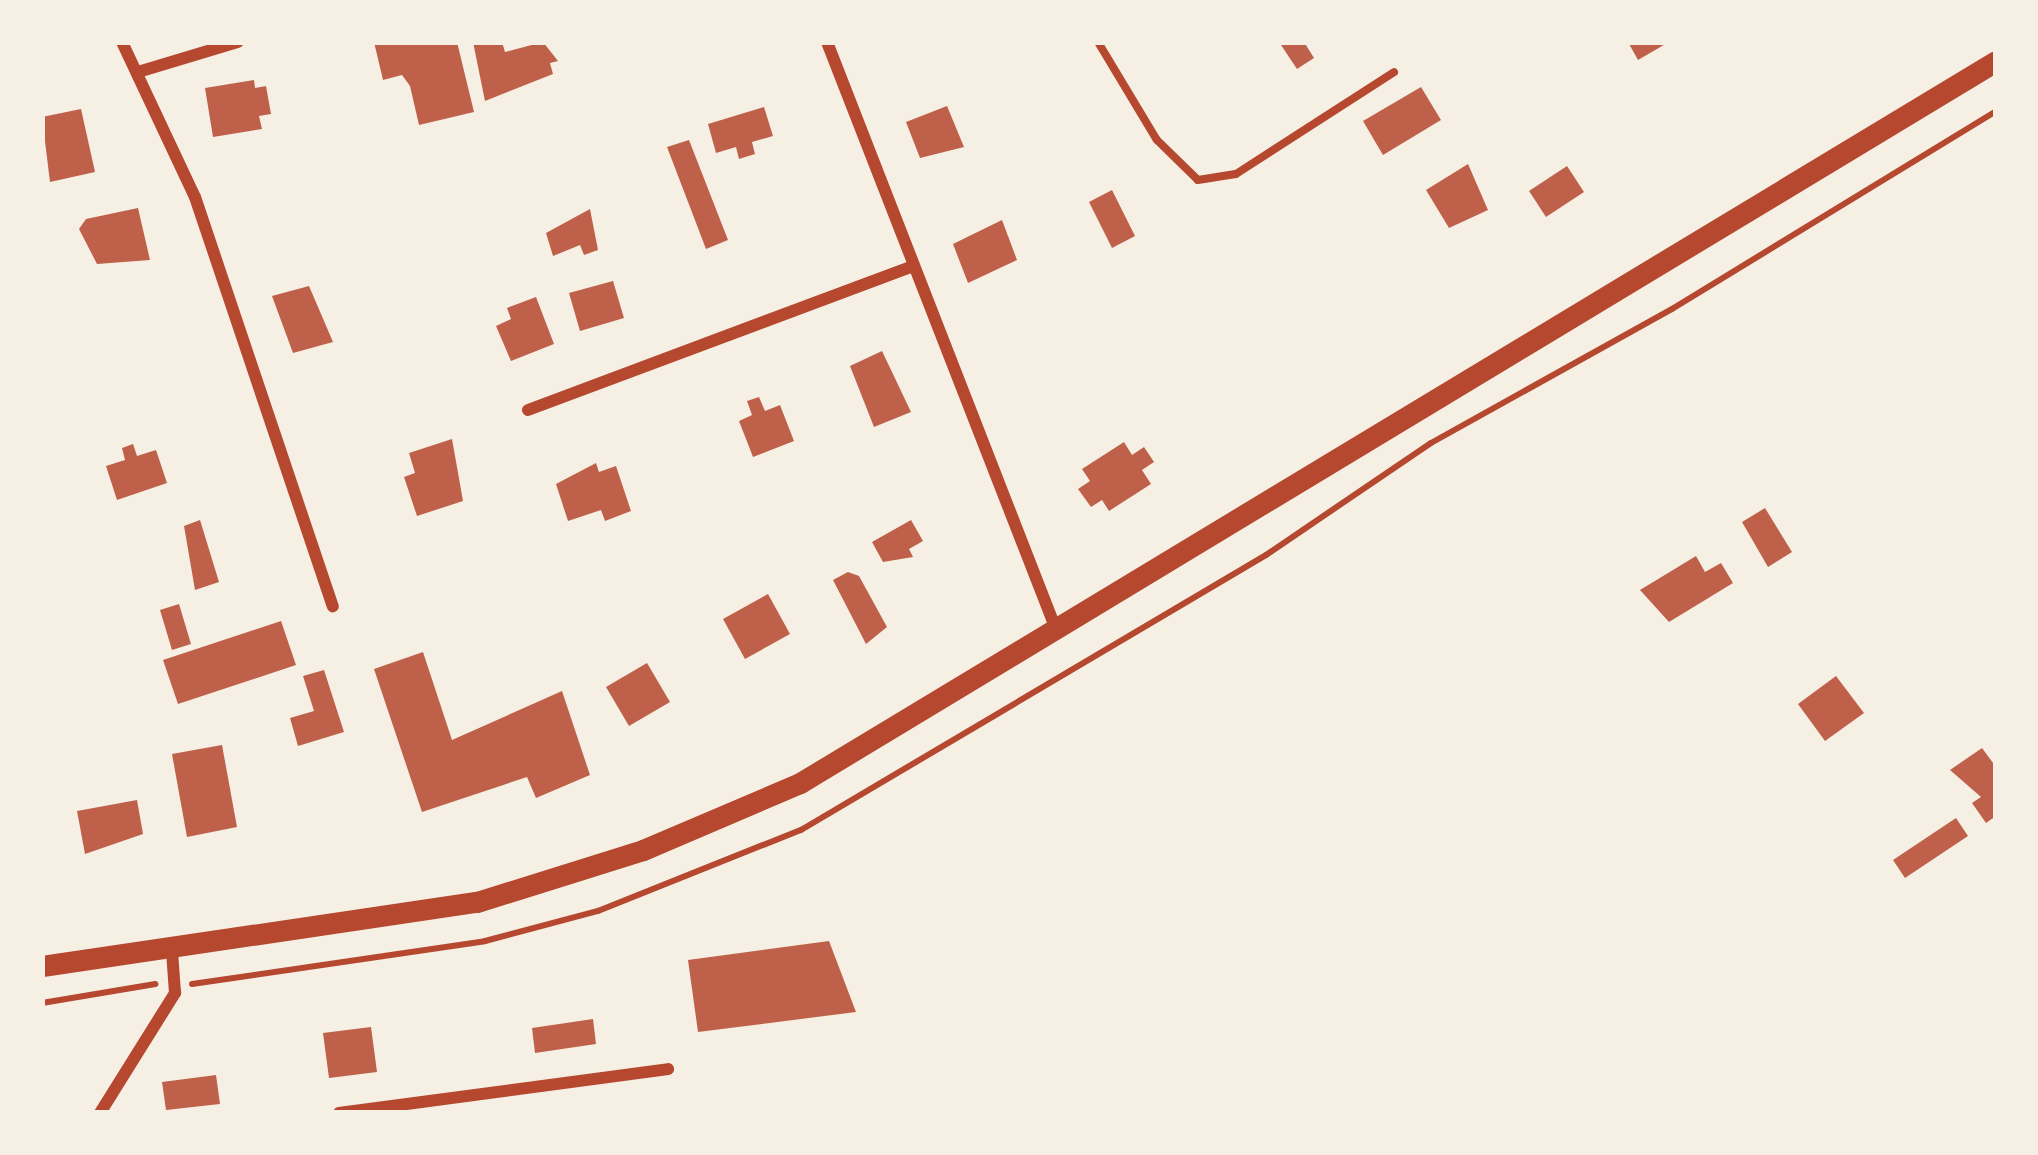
<!DOCTYPE html>
<style>
body{margin:0}
#map{position:relative;width:2038px;height:1155px;overflow:hidden;background:#f6efe4;font-family:"Golos Text",sans-serif}
div>[style]{position:absolute}
.building>*{inset:0;background:#bf614a}
.path>*{height:6px;margin:-3px;padding:0 3px;transform-origin:3px;border-radius:3px;background:#b5482f}
.service>*{height:8px;margin:-4px;padding:0 4px;transform-origin:4px;border-radius:4px;background:#b5482f}
.minor>*{height:12px;margin:-6px;padding:0 6px;transform-origin:6px;border-radius:6px;background:#b5482f}
.secondary>*{height:21px;margin:-10.5px;padding:0 10.5px;transform-origin:10.5px;border-radius:10.5px;background:#b5482f}
span{translate:-50% -50%;white-space:nowrap;text-align:center;line-height:1.15;-webkit-text-stroke:12px #f6efe4;paint-order:stroke}
.frame{position:absolute;inset:0;border:45px solid #f6efe4;pointer-events:none}
</style>
<div id="map">
<div class="building">
<div style="clip-path:polygon(374px 42px,457px 42px,474px 112px,419px 125px,410px 86px,402px 75px,383px 80px)"></div>
<div style="clip-path:polygon(473px 42px,502px 42px,505px 52px,543px 42px,558px 61px,550px 63px,553px 74px,485px 101px)"></div>
<div style="clip-path:polygon(1279px 42px,1304px 42px,1314px 58px,1297px 69px)"></div>
<div style="clip-path:polygon(1628px 42px,1669px 42px,1638px 60px)"></div>
<div style="clip-path:polygon(254px 80px,255px 88px,266px 86px,271px 114px,259px 116px,262px 129px,213px 137px,205px 88px)"></div>
<div style="clip-path:polygon(1421px 87px,1441px 120px,1383px 155px,1363px 121px)"></div>
<div style="clip-path:polygon(947px 106px,964px 147px,920px 158px,906px 122px)"></div>
<div style="clip-path:polygon(764px 107px,773px 136px,752px 142px,755px 154px,739px 159px,736px 147px,716px 153px,708px 124px)"></div>
<div style="clip-path:polygon(81px 109px,95px 172px,50px 182px,42px 117px)"></div>
<div style="clip-path:polygon(689px 140px,728px 240px,706px 249px,667px 147px)"></div>
<div style="clip-path:polygon(1468px 164px,1488px 210px,1449px 228px,1426px 190px)"></div>
<div style="clip-path:polygon(1567px 166px,1584px 192px,1546px 217px,1529px 191px)"></div>
<div style="clip-path:polygon(1112px 190px,1135px 236px,1112px 248px,1089px 202px)"></div>
<div style="clip-path:polygon(138px 208px,150px 260px,97px 264px,79px 229px,86px 219px)"></div>
<div style="clip-path:polygon(590px 209px,598px 250px,584px 255px,580px 245px,553px 256px,546px 233px)"></div>
<div style="clip-path:polygon(1002px 220px,1017px 260px,968px 283px,953px 244px)"></div>
<div style="clip-path:polygon(613px 281px,624px 318px,580px 331px,569px 293px)"></div>
<div style="clip-path:polygon(309px 286px,333px 342px,293px 353px,272px 296px)"></div>
<div style="clip-path:polygon(536px 297px,554px 344px,511px 361px,496px 326px,511px 319px,507px 308px)"></div>
<div style="clip-path:polygon(882px 351px,911px 412px,874px 427px,850px 366px)"></div>
<div style="clip-path:polygon(759px 397px,765px 411px,780px 405px,794px 441px,753px 457px,739px 421px,752px 415px,747px 401px)"></div>
<div style="clip-path:polygon(452px 439px,463px 501px,417px 516px,404px 477px,415px 473px,409px 453px)"></div>
<div style="clip-path:polygon(1124px 442px,1132px 455px,1144px 447px,1154px 462px,1142px 470px,1151px 484px,1109px 511px,1102px 500px,1091px 507px,1078px 489px,1090px 481px,1082px 469px)"></div>
<div style="clip-path:polygon(133px 444px,137px 456px,156px 450px,167px 483px,117px 500px,106px 466px,125px 460px,122px 448px)"></div>
<div style="clip-path:polygon(596px 463px,599px 472px,616px 466px,631px 511px,605px 521px,601px 510px,568px 521px,556px 484px)"></div>
<div style="clip-path:polygon(1765px 508px,1792px 552px,1768px 567px,1742px 522px)"></div>
<div style="clip-path:polygon(200px 520px,219px 582px,195px 590px,184px 526px)"></div>
<div style="clip-path:polygon(911px 520px,923px 541px,909px 549px,913px 557px,883px 562px,872px 542px)"></div>
<div style="clip-path:polygon(1696px 556px,1705px 572px,1721px 563px,1733px 583px,1669px 622px,1640px 590px)"></div>
<div style="clip-path:polygon(848px 572px,859px 576px,887px 627px,866px 644px,833px 580px)"></div>
<div style="clip-path:polygon(768px 594px,790px 634px,745px 659px,723px 619px)"></div>
<div style="clip-path:polygon(179px 604px,191px 644px,172px 650px,160px 610px)"></div>
<div style="clip-path:polygon(281px 621px,296px 665px,178px 704px,163px 660px)"></div>
<div style="clip-path:polygon(423px 652px,452px 740px,562px 691px,590px 775px,536px 798px,527px 777px,422px 812px,374px 669px)"></div>
<div style="clip-path:polygon(647px 663px,670px 702px,629px 726px,606px 687px)"></div>
<div style="clip-path:polygon(324px 670px,344px 732px,298px 746px,290px 718px,314px 711px,303px 676px)"></div>
<div style="clip-path:polygon(1836px 676px,1864px 713px,1825px 741px,1798px 704px)"></div>
<div style="clip-path:polygon(222px 745px,237px 827px,187px 837px,172px 754px)"></div>
<div style="clip-path:polygon(1982px 748px,1996px 767px,1996px 816px,1986px 823px,1972px 803px,1981px 797px,1950px 770px)"></div>
<div style="clip-path:polygon(137px 800px,143px 834px,85px 854px,77px 811px)"></div>
<div style="clip-path:polygon(1956px 818px,1968px 836px,1905px 878px,1893px 860px)"></div>
<div style="clip-path:polygon(829px 941px,856px 1012px,698px 1032px,688px 960px)"></div>
<div style="clip-path:polygon(593px 1019px,596px 1044px,535px 1053px,532px 1028px)"></div>
<div style="clip-path:polygon(371px 1027px,377px 1072px,329px 1078px,323px 1033px)"></div>
<div style="clip-path:polygon(216px 1075px,220px 1104px,166px 1110px,162px 1082px)"></div>
</div>
<div class="path">
<div style="left:192px;top:984px;width:296px;rotate:-8.3deg"></div>
<div style="left:485px;top:941px;width:117px;rotate:-14.9deg"></div>
<div style="left:598px;top:911px;width:219px;rotate:-21.8deg"></div>
<div style="left:801px;top:830px;width:540px;rotate:-30.6deg"></div>
<div style="left:1266px;top:555px;width:199px;rotate:-34.2deg"></div>
<div style="left:1431px;top:443px;width:276px;rotate:-29.1deg"></div>
<div style="left:1672px;top:309px;width:380px;rotate:-31.4deg"></div>
<div style="left:42px;top:1003px;width:115px;rotate:-9.5deg"></div>
</div>
<div class="service">
<div style="left:1098px;top:42px;width:114px;rotate:59deg"></div>
<div style="left:1157px;top:140px;width:57px;rotate:44.3deg"></div>
<div style="left:1198px;top:180px;width:38px;rotate:-9deg"></div>
<div style="left:1236px;top:174px;width:188px;rotate:-32.8deg"></div>
</div>
<div class="minor">
<div style="left:122px;top:42px;width:171px;rotate:64.8deg"></div>
<div style="left:195px;top:197px;width:432px;rotate:71.4deg"></div>
<div style="left:827px;top:42px;width:633px;rotate:68.7deg"></div>
<div style="left:138px;top:72px;width:104px;rotate:-16.7deg"></div>
<div style="left:528px;top:410px;width:411px;rotate:-20.5deg"></div>
<div style="left:100px;top:1113px;width:142px;rotate:-58deg"></div>
<div style="left:175px;top:993px;width:42px;rotate:-94.1deg"></div>
<div style="left:339px;top:1113px;width:332px;rotate:-7.6deg"></div>
</div>
<div class="secondary">
<div style="left:42px;top:966px;width:440px;rotate:-8.4deg"></div>
<div style="left:477px;top:902px;width:174px;rotate:-17.4deg"></div>
<div style="left:643px;top:850px;width:171px;rotate:-23.1deg"></div>
<div style="left:800px;top:783px;width:1397px;rotate:-31.12deg"></div>
</div>
<div class="frame"></div>
</div>
